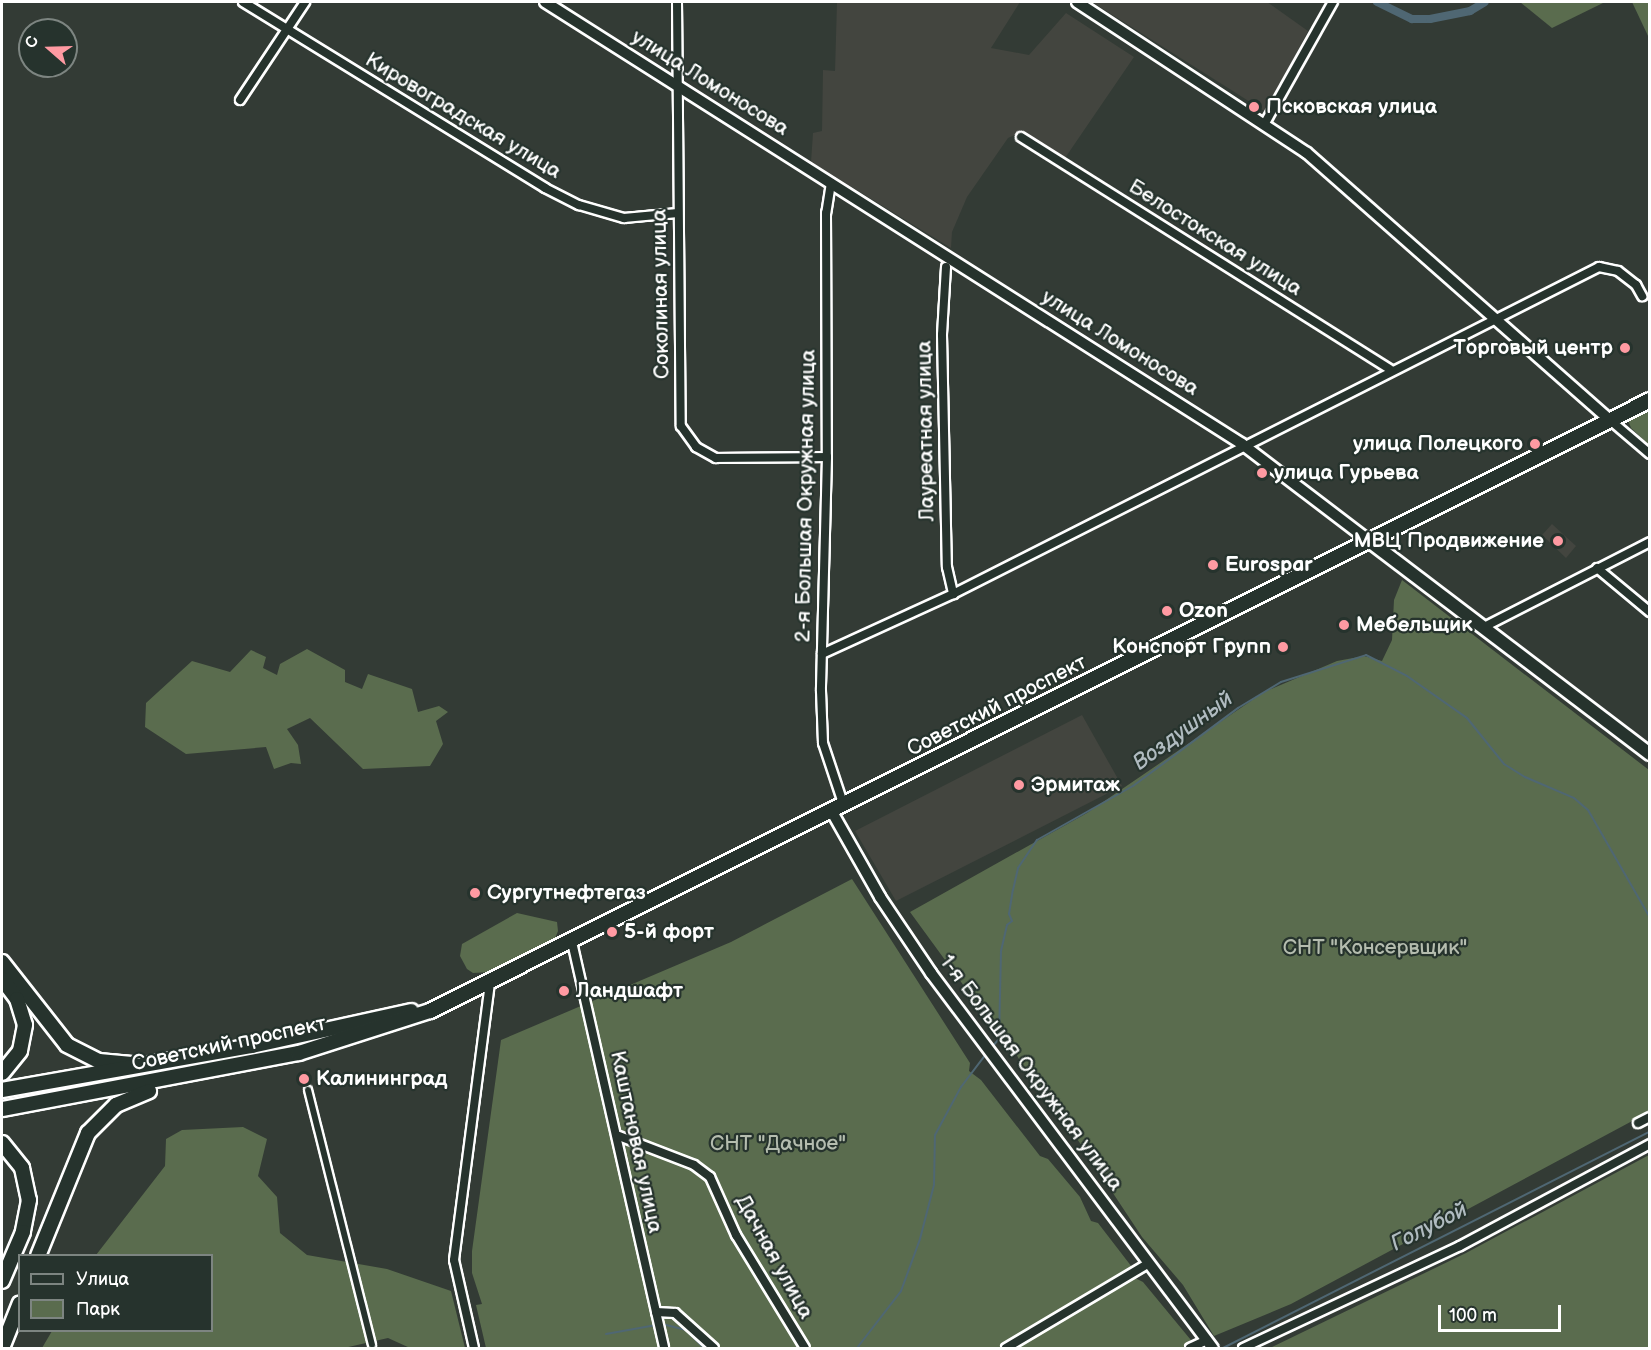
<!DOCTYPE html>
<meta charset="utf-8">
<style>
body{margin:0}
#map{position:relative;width:1651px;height:1350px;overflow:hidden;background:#333b35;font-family:"Balsamiq Sans",sans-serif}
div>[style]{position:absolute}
.built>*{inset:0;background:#43453f}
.green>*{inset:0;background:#5a6c4e}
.stream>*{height:2px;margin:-1px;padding:0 1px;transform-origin:1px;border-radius:1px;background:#4f6773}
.canal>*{height:8px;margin:-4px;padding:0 4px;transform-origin:4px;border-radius:4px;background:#4f6773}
.roads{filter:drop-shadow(2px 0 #fff) drop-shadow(-2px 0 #fff) drop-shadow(0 2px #fff) drop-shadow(0 -2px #fff)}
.pedestrian>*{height:6px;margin:-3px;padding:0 3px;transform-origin:3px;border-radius:3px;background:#26332d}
.minor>*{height:8px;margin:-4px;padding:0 4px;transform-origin:4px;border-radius:4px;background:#26332d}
.tertiary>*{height:10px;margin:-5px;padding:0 5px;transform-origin:5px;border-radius:5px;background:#26332d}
.secondary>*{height:12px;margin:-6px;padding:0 6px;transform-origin:6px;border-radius:6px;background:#26332d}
.primary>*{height:14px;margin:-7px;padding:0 7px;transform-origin:7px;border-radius:7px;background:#26332d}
.dots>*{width:16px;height:16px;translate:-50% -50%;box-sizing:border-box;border:3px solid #26332d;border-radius:50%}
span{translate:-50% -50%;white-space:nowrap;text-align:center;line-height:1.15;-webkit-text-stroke:4.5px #26332d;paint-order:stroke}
.street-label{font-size:21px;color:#fff}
.poi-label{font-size:21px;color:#fff;font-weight:700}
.left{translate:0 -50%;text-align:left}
.right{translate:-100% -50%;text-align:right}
.park-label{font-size:21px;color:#b5bdaf}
.water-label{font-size:22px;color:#b0bbc0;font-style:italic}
.frame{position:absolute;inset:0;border:3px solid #fff;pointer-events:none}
.legend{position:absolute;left:18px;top:1254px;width:195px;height:78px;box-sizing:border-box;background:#26332d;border:2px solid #7d8581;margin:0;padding:8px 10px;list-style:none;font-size:18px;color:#fff}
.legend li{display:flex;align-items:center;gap:12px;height:30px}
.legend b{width:30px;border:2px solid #7d8581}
.north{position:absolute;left:18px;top:18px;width:60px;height:60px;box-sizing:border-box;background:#26332d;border:2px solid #7d8581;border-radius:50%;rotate:290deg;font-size:16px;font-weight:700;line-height:24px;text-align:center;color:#fff}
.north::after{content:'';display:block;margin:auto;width:21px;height:27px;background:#ff9aa2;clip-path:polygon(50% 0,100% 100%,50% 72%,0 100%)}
.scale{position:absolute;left:1438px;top:1305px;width:123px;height:27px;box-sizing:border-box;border:3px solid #fff;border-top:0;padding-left:8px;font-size:18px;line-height:21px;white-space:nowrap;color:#fff;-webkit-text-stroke:4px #26332d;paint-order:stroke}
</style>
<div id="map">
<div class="built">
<div style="clip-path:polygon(837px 2px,1020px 2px,991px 48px,1029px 55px,1066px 13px,1134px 57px,1063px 161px,1019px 133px,1008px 138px,967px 197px,952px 232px,951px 248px,811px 162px,813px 133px,822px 131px,823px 70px,835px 71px)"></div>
<div style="clip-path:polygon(1092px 2px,1267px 2px,1308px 31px,1266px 112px)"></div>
<div style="clip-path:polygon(1552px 524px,1576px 546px,1566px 558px,1542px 535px)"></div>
<div style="clip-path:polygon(1082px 715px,1122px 786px,896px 901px,855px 831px)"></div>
</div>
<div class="green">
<div style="clip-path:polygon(1520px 2px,1605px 2px,1552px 28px)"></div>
<div style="clip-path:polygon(1632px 2px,1649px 2px,1649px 38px)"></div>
<div style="clip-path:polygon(1649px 409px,1649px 445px,1631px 428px,1628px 420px)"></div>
<div style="clip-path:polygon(1402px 580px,1649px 770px,1649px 1112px,1291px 1304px,1214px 1336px,1183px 1285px,1142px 1237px,1060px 1113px,1024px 1069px,1009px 1040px,991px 1023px,910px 912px,1087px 813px,1264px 692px,1337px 661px,1364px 656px,1382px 661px,1392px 640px,1394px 600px)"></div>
<div style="clip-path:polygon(307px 649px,345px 670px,345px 682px,362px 689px,368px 674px,412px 689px,418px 712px,439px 706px,448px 712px,436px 721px,443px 744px,430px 766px,363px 769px,310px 718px,287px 729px,298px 745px,301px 764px,291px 763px,274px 769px,266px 747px,186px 754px,145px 727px,146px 703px,192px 661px,230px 672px,251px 650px,266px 657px,263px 668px,277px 675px,280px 664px)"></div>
<div style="clip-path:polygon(852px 879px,970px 1063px,969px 1071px,981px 1080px,1040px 1156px,1048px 1159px,1080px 1197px,1091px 1221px,1098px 1223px,1135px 1271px,1135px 1278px,1143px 1282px,1195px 1345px,1190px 1348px,486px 1348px,476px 1305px,482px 1304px,472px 1273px,472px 1251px,501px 1040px,731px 942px)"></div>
<div style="clip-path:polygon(517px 913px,557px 922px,558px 931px,554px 941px,490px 972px,473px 973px,467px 969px,460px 956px,462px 944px)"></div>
<div style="clip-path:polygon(243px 1127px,267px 1139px,258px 1176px,277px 1197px,280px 1233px,307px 1255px,387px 1269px,451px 1291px,465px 1348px,410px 1348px,388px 1338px,344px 1348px,42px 1348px,52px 1331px,212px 1330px,212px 1256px,96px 1255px,165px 1166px,166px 1139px,182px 1130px)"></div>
<div style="clip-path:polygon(1649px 1155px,1649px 1348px,1270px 1348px,1466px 1253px)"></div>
</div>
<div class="stream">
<div style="left:992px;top:1047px;width:11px;rotate:-49deg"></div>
<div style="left:999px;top:1039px;width:88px;rotate:-88.7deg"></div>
<div style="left:1001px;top:951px;width:27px;rotate:-77deg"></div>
<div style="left:1007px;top:925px;width:6px;rotate:-39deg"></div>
<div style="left:1012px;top:921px;width:8px;rotate:-113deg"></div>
<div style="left:1009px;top:914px;width:24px;rotate:-81deg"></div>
<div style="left:1013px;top:890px;width:23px;rotate:-77deg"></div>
<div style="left:1018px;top:868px;width:34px;rotate:-56deg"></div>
<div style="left:1037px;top:840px;width:110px;rotate:-29.4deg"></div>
<div style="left:1133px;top:786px;width:131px;rotate:-36.6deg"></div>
<div style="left:1238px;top:708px;width:50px;rotate:-31.2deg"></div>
<div style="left:1281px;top:682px;width:89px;rotate:-17.6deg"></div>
<div style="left:1366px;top:655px;width:46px;rotate:27.1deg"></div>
<div style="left:1407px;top:676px;width:73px;rotate:35deg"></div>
<div style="left:1467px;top:718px;width:59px;rotate:51.2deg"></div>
<div style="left:1504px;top:764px;width:25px;rotate:32deg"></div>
<div style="left:1525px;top:777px;width:53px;rotate:23.2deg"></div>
<div style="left:1574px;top:798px;width:18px;rotate:41deg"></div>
<div style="left:1588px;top:810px;width:125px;rotate:60.1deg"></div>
<div style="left:662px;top:1324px;width:25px;rotate:14deg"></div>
<div style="left:686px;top:1330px;width:25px;rotate:45deg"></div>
<div style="left:606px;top:1334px;width:51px;rotate:-10.2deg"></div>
<div style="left:857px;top:1348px;width:72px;rotate:-52.3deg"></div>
<div style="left:901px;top:1291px;width:55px;rotate:-69.9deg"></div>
<div style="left:920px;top:1239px;width:56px;rotate:-75.5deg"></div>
<div style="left:934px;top:1185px;width:50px;rotate:-88.9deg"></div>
<div style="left:935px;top:1135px;width:55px;rotate:-61.6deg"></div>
<div style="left:961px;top:1087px;width:41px;rotate:-52.9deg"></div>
<div style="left:1223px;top:1348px;width:479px;rotate:-26.9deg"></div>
</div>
<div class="canal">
<div style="left:1377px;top:2px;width:39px;rotate:26deg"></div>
<div style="left:1412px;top:19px;width:18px"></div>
<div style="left:1430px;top:19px;width:41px;rotate:-11.3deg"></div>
<div style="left:1470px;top:11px;width:17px;rotate:-31deg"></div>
</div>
<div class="roads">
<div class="pedestrian">
<div style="left:308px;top:1090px;width:263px;rotate:75.9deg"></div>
</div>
<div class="minor">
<div style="left:243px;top:2px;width:355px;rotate:31.6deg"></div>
<div style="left:545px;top:188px;width:38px;rotate:27deg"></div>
<div style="left:579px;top:205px;width:47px;rotate:16.1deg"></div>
<div style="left:624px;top:218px;width:54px;rotate:-5.3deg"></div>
<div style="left:677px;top:2px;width:424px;rotate:89.5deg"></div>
<div style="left:681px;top:426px;width:26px;rotate:54deg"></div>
<div style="left:696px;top:447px;width:23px;rotate:29deg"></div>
<div style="left:716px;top:458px;width:111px;rotate:-0.5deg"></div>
<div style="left:240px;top:100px;width:118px;rotate:-56.4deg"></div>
<div style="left:1265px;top:123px;width:139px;rotate:-60.7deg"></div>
<div style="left:1021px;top:137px;width:436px;rotate:32.2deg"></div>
<div style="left:831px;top:183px;width:30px;rotate:99deg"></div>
<div style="left:826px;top:213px;width:244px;rotate:89.8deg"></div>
<div style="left:827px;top:457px;width:234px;rotate:91.5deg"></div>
<div style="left:821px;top:691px;width:52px;rotate:87.8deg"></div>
<div style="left:823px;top:743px;width:66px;rotate:71.6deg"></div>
<div style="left:946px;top:267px;width:68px;rotate:93.4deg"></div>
<div style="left:942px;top:335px;width:232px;rotate:88.8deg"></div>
<div style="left:947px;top:567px;width:28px;rotate:77deg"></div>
<div style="left:1610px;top:420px;width:52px;rotate:40.4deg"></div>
<div style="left:1597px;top:568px;width:69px;rotate:39.7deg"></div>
<div style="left:1484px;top:627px;width:186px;rotate:-27.1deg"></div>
<div style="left:822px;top:654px;width:144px;rotate:-24.6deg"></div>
<div style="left:953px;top:594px;width:724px;rotate:-26.85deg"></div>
<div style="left:1599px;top:267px;width:19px;rotate:12deg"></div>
<div style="left:1618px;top:271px;width:23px;rotate:38deg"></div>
<div style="left:1636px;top:285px;width:13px;rotate:61deg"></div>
<div style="left:572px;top:942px;width:416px;rotate:77.2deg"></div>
<div style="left:1638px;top:1123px;width:13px;rotate:-27deg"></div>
<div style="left:619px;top:1136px;width:80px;rotate:21.1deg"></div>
<div style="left:694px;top:1165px;width:20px;rotate:37deg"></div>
<div style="left:710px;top:1177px;width:64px;rotate:65.9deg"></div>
<div style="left:736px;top:1235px;width:132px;rotate:58.6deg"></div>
<div style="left:656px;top:1312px;width:19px;rotate:3deg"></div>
<div style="left:675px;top:1313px;width:52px;rotate:41.9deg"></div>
<div style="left:474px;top:1348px;width:90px;rotate:-102.8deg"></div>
<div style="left:454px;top:1260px;width:279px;rotate:-82.6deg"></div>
<div style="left:1006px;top:1348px;width:166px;rotate:-30.7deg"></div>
<div style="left:1190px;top:1348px;width:19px;rotate:-25deg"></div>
<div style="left:1243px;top:1348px;width:240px;rotate:-25.2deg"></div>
<div style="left:1460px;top:1246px;width:216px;rotate:-28.2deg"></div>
</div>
<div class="tertiary">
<div style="left:545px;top:2px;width:825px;rotate:32.38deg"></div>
<div style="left:1242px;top:444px;width:158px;rotate:37.3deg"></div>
<div style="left:1077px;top:2px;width:275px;rotate:33.3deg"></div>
<div style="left:1307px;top:153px;width:404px;rotate:41.4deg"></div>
<div style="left:832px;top:812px;width:98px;rotate:60.5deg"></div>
<div style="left:880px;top:897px;width:92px;rotate:56.1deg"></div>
<div style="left:931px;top:973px;width:469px;rotate:53.1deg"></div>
</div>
<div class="secondary">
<div style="left:1368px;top:540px;width:354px;rotate:37.2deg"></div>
</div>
<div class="primary">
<div style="left:2px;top:962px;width:105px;rotate:51.9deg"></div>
<div style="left:67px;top:1045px;width:36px;rotate:27deg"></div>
<div style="left:99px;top:1061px;width:33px;rotate:5deg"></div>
<div style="left:2px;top:979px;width:25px;rotate:53deg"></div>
<div style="left:17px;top:999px;width:27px;rotate:73deg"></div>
<div style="left:25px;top:1025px;width:26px;rotate:101deg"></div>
<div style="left:20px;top:1051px;width:28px;rotate:129deg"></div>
<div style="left:2px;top:1090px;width:254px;rotate:-10deg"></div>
<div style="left:252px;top:1046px;width:163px;rotate:-12.4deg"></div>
<div style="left:2px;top:1109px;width:302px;rotate:-10.7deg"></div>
<div style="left:299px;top:1053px;width:138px;rotate:-17.8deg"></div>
<div style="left:430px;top:1011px;width:1364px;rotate:-26.6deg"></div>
<div style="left:2px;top:1143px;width:32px;rotate:51deg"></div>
<div style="left:22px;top:1168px;width:33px;rotate:78deg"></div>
<div style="left:29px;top:1200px;width:33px;rotate:101deg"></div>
<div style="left:23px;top:1232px;width:53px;rotate:113.2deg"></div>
<div style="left:38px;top:1256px;width:133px;rotate:-67.9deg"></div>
<div style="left:88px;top:1133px;width:40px;rotate:-45deg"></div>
<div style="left:116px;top:1105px;width:36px;rotate:-23deg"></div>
<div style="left:2px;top:1348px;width:48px;rotate:-68.2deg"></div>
</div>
</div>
<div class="dots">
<div style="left:1254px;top:107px;background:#ff9aa2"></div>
<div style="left:1625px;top:348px;background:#ff9aa2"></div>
<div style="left:1535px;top:444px;background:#ff9aa2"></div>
<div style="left:1262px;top:473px;background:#ff9aa2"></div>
<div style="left:1558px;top:541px;background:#ff9aa2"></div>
<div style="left:1213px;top:565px;background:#ff9aa2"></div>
<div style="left:1167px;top:611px;background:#ff9aa2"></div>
<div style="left:1344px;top:625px;background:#ff9aa2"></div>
<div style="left:1283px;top:647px;background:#ff9aa2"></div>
<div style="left:1019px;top:785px;background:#ff9aa2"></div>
<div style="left:475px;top:893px;background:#ff9aa2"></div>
<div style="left:612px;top:932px;background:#ff9aa2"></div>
<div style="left:564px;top:991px;background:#ff9aa2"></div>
<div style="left:304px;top:1079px;background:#ff9aa2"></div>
</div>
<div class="street-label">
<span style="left:710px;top:83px;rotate:32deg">улица Ломоносова</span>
<span style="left:463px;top:116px;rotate:31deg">Кировоградская улица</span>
<span style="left:1215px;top:238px;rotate:32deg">Белостокская улица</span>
<span style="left:661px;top:294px;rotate:-91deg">Соколиная улица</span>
<span style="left:1120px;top:343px;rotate:32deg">улица Ломоносова</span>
<span style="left:926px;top:431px;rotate:-91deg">Лауреатная улица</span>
<span style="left:806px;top:496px;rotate:-89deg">2-я Большая Окружная улица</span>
<span style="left:997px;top:706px;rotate:-27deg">Советский проспект</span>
<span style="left:229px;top:1044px;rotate:-12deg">Советский проспект</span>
<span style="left:1031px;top:1073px;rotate:53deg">1-я Большая Окружная улица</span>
<span style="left:636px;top:1142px;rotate:78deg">Каштановая улица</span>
<span style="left:774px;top:1257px;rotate:61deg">Дачная улица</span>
</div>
<div class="poi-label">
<span class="left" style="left:1266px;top:107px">Псковская улица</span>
<span class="right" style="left:1613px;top:348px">Торговый центр</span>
<span class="right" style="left:1523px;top:444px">улица Полецкого</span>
<span class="left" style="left:1274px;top:473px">улица Гурьева</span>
<span class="right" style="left:1544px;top:541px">МВЦ Продвижение</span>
<span class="left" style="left:1225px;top:565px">Eurospar</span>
<span class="left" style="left:1179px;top:611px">Ozon</span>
<span class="left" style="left:1356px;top:625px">Мебельщик</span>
<span class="right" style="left:1271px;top:647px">Конспорт Групп</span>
<span class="left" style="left:1031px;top:785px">Эрмитаж</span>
<span class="left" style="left:487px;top:893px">Сургутнефтегаз</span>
<span class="left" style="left:624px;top:932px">5-й форт</span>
<span class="left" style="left:576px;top:991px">Ландшафт</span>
<span class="left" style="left:316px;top:1079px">Калининград</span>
</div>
<div class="park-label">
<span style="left:1375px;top:948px">СНТ "Консервщик"</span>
<span style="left:778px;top:1144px">СНТ "Дачное"</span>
</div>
<div class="water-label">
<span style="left:1183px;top:731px;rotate:-36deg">Воздушный</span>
<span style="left:1429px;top:1227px;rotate:-27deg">Голубой</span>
</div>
<div class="frame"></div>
<ul class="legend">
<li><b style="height:8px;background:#26332d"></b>Улица</li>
<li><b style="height:16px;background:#5a6c4e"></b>Парк</li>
</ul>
<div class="north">С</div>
<div class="scale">100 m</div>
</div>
